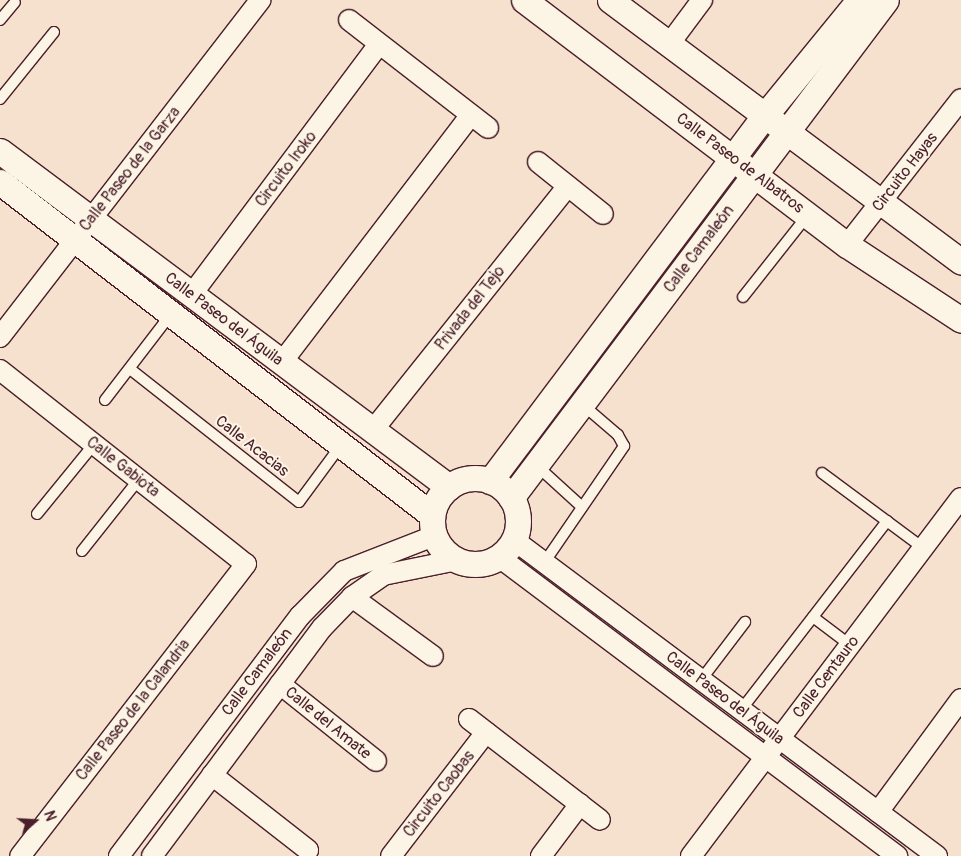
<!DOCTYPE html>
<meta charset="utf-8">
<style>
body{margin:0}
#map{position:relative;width:961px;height:856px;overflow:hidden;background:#f5e1ce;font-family:Pangolin,sans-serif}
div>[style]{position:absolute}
.roads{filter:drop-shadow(1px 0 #4a1f2b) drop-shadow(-1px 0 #4a1f2b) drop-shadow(0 1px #4a1f2b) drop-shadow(0 -1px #4a1f2b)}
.service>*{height:10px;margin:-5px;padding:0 5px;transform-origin:5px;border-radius:5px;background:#fcf5e5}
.minor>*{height:20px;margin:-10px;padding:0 10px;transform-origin:10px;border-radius:10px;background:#fcf5e5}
.tertiary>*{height:25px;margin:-12.5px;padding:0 12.5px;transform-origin:12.5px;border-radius:12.5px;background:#fcf5e5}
.tertiary>.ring{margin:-12.5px;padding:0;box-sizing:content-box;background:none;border:25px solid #fcf5e5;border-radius:50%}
span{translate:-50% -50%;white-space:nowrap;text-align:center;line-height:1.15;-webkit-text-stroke:4px #fcf5e5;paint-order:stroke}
.street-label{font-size:16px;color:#4a1f2b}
.north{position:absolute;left:10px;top:796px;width:50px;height:50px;-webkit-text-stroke:4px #fcf5e5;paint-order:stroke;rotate:71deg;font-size:14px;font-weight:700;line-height:20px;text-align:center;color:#4a1f2b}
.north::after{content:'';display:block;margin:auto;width:18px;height:22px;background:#4a1f2b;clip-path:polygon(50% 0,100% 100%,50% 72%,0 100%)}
</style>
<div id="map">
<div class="roads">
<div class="service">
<div style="left:0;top:20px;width:23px;rotate:-50deg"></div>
<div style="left:0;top:99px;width:86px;rotate:-51.1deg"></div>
<div style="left:743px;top:297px;width:103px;rotate:-51.7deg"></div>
<div style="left:130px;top:369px;width:215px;rotate:38.2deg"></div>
<div style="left:299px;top:502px;width:71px;rotate:-53.6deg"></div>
<div style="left:105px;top:400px;width:108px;rotate:-52.5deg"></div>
<div style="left:536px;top:465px;width:62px;rotate:42.4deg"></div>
<div style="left:822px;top:473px;width:126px;rotate:36.6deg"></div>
<div style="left:37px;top:514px;width:90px;rotate:-50.8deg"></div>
<div style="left:82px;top:551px;width:92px;rotate:-51.6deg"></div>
<div style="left:544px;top:563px;width:142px;rotate:-55.6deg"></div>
<div style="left:624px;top:446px;width:13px;rotate:-119deg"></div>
<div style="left:618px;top:435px;width:48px;rotate:-139.3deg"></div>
<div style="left:813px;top:617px;width:46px;rotate:37.1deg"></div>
<div style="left:701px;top:680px;width:73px;rotate:-52.8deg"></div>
<div style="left:741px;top:710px;width:239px;rotate:-52.3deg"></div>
</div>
<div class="minor">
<div style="left:349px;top:20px;width:176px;rotate:37.8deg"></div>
<div style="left:670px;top:43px;width:54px;rotate:-53.3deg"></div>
<div style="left:538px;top:162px;width:83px;rotate:38.7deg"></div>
<div style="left:847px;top:245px;width:185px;rotate:-52deg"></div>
<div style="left:192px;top:294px;width:312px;rotate:-53.2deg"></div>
<div style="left:0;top:337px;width:426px;rotate:-52.3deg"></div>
<div style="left:282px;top:362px;width:311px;rotate:-52.6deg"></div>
<div style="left:0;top:370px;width:313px;rotate:38.3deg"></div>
<div style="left:246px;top:564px;width:369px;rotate:127.7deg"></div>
<div style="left:373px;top:430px;width:312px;rotate:-51.4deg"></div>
<div style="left:514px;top:540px;width:528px;rotate:36.76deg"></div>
<div style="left:499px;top:557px;width:498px;rotate:36.9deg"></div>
<div style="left:352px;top:597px;width:100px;rotate:36.1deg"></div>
<div style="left:280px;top:684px;width:123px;rotate:38.7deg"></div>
<div style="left:469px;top:719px;width:165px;rotate:37.6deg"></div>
<div style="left:212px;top:775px;width:122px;rotate:38deg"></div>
<div style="left:878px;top:812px;width:140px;rotate:-53.7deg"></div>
<div style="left:119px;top:856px;width:301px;rotate:-53deg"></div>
<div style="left:300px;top:616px;width:63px;rotate:-45.6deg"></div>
<div style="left:344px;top:571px;width:97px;rotate:-21.3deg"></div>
<div style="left:152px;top:856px;width:284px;rotate:-53.3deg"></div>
<div style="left:322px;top:628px;width:43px;rotate:-45.9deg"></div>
<div style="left:352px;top:597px;width:38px;rotate:-35deg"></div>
<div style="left:383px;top:575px;width:76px;rotate:-11.5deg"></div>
<div style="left:391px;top:856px;width:156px;rotate:-52.5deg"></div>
<div style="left:541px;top:856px;width:65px;rotate:-53.1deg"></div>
<div style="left:691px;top:856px;width:448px;rotate:-53deg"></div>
</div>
<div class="tertiary">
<div style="left:524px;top:0;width:405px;rotate:37.2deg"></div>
<div style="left:847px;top:245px;width:136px;rotate:33.3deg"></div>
<div style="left:610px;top:0;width:438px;rotate:36.7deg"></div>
<div style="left:0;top:151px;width:561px;rotate:36.81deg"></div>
<div style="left:0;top:182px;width:545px;rotate:37.63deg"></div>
<div class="ring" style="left:432px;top:478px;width:61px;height:61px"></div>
<div style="left:490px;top:481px;width:459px;rotate:-53.1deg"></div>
<div style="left:766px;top:114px;width:147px;rotate:-50.8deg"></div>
<div style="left:511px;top:498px;width:623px;rotate:-53.02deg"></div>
</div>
</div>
<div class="street-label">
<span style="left:740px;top:163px;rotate:37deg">Calle Paseo de Albatros</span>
<span style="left:130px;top:169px;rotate:-52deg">Calle Paseo de la Garza</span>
<span style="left:286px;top:169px;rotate:-53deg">Circuito Iroko</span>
<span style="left:905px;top:172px;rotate:-52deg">Circuito Hayas</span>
<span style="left:699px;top:249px;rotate:-53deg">Calle Camaleón</span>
<span style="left:470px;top:308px;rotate:-52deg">Privada del Tejo</span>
<span style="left:224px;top:319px;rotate:37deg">Calle Paseo del Águila</span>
<span style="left:252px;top:446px;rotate:38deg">Calle Acacias</span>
<span style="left:123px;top:467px;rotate:38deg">Calle Gabiota</span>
<span style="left:257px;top:672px;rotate:-53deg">Calle Camaleón</span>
<span style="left:826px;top:677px;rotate:-53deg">Calle Centauro</span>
<span style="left:725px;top:698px;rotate:37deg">Calle Paseo del Águila</span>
<span style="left:133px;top:710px;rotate:-52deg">Calle Paseo de la Calandria</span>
<span style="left:328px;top:723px;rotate:39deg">Calle del Amate</span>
<span style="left:439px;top:794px;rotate:-52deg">Circuito Caobas</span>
</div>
<div class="north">N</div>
</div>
